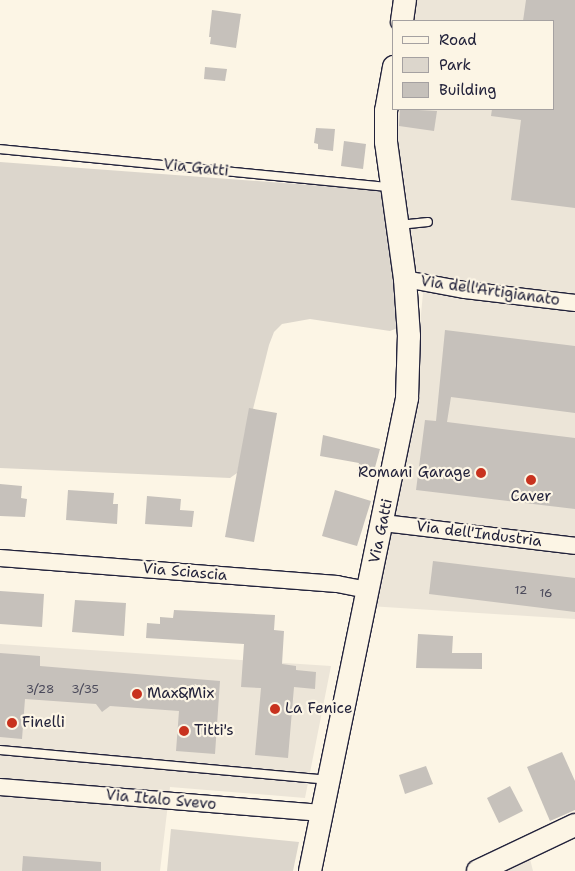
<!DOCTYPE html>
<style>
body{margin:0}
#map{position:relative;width:575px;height:871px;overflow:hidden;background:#fcf5e5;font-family:"Shantell Sans",sans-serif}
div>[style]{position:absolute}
.built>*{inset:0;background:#ece5d8}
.green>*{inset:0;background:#dcd6cc}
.building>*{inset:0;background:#c6c1bb}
.roads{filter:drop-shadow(1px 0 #22223b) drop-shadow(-1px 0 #22223b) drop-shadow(0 1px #22223b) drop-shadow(0 -1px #22223b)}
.lane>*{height:8px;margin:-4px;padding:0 4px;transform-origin:4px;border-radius:4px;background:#fcf5e5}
.street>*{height:16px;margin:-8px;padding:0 8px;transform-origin:8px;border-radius:8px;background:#fcf5e5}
.secondary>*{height:22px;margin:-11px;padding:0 11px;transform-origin:11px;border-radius:11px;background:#fcf5e5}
.dots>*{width:14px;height:14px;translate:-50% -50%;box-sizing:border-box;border:2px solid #fcf5e5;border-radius:50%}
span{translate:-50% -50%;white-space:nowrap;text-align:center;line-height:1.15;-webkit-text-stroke:4.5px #fcf5e5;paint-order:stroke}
.number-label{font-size:12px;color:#4b4a5b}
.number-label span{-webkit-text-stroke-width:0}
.street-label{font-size:15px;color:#22223b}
.poi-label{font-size:15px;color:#22223b}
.right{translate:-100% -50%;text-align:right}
.left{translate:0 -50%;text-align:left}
.legend{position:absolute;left:392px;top:20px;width:162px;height:90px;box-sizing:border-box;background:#fcf5e5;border:1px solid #a5a1a1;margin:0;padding:6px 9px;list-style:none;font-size:15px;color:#22223b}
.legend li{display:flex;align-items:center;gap:10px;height:25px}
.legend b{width:25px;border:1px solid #a5a1a1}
</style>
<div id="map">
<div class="built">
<div style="clip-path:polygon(405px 0,575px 0,575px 619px,369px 606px,413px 400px,423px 293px,408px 266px,394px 109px,554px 109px,554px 21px,401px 21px)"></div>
<div style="clip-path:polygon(0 644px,331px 666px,305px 798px,170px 787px,160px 871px,0 871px)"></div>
<div style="clip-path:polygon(530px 859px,533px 871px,505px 871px)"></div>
</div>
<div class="green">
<div style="clip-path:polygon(0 162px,377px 190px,385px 195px,400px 327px,390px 331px,310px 319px,282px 324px,274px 332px,269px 345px,237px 473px,230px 478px,0 468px)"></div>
<div style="clip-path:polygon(171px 829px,299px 842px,293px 871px,167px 871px)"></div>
</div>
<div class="building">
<div style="clip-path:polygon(526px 0,575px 0,575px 208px,511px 200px,521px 120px,491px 116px,492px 109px,554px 109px,554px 21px,523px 21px)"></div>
<div style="clip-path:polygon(212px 10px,241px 14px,236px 48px,210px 44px,211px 37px,209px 37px)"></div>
<div style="clip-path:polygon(205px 67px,227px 69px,225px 81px,204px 79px)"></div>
<div style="clip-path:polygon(400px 109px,437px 111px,434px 131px,399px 126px)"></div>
<div style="clip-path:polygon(316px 128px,335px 129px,333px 151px,318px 149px,318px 144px,314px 143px)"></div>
<div style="clip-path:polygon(344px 141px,366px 144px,363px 169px,341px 166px)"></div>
<div style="clip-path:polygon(445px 330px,575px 346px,575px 413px,451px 397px,447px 422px,575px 438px,575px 509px,416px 490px,425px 420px,436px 421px)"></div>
<div style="clip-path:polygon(249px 408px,277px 413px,254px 542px,225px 537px)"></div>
<div style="clip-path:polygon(323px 435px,380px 449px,373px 475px,357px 471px,359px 463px,320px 456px)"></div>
<div style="clip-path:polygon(0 484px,22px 486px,21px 498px,27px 499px,25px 517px,0 516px)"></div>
<div style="clip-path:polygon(68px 490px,114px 493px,113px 504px,118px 504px,117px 524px,66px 520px)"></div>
<div style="clip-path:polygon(335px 490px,371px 501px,357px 546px,322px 536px)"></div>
<div style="clip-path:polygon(147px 496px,181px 499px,180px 510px,194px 511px,192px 527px,145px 524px)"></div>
<div style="clip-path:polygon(433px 561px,575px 578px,575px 612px,429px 594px)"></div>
<div style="clip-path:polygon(0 591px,44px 594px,42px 627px,0 624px)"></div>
<div style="clip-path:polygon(75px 600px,126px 603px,124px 636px,72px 632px)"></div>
<div style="clip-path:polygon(174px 610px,275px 615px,274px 630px,284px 631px,282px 664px,296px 666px,296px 670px,316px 672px,315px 689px,294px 687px,288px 758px,255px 755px,261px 688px,241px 687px,244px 644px,146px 638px,147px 623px,160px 624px,160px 617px,173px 618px)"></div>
<div style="clip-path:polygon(418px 634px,453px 636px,452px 653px,482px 653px,482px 669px,416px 668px)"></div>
<div style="clip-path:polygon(0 653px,40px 656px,40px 666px,220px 681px,215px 754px,176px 751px,179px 711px,110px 706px,102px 712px,96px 704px,25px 699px,22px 739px,0 737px)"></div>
<div style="clip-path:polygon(562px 752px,575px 781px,575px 810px,550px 821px,527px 767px)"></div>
<div style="clip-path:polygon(426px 766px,433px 784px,405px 794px,399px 775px)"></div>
<div style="clip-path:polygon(510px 786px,523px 811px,499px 823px,487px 798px)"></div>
<div style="clip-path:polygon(23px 856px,101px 862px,101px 871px,22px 871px)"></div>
</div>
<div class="roads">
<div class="lane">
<div style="left:0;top:149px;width:393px;rotate:5.6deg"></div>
<div style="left:399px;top:225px;width:29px;rotate:-6deg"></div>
<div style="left:0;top:750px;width:328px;rotate:5.2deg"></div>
</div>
<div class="street">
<div style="left:405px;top:279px;width:61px;rotate:10.4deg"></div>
<div style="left:465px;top:290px;width:111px;rotate:6.7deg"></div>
<div style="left:383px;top:523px;width:193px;rotate:6.8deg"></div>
<div style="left:0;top:558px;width:338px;rotate:4.4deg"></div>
<div style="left:337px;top:584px;width:33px;rotate:11deg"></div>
<div style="left:0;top:787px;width:323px;rotate:4.6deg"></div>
</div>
<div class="secondary">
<div style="left:402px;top:21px;width:21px;rotate:-82deg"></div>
<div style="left:310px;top:871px;width:483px;rotate:-78.4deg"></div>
<div style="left:407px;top:398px;width:62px;rotate:-88.2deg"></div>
<div style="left:409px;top:336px;width:57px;rotate:-94deg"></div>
<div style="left:405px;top:279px;width:138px;rotate:-97.9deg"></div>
<div style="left:386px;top:142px;width:31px;rotate:-90deg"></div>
<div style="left:386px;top:111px;width:45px;rotate:-79.7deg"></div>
<div style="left:478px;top:871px;width:107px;rotate:-25.4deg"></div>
</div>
</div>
<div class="dots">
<div style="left:481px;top:473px;background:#c8321e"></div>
<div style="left:531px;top:480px;background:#c8321e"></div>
<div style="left:137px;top:694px;background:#c8321e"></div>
<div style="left:275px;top:709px;background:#c8321e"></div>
<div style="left:12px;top:723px;background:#c8321e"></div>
<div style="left:184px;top:731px;background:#c8321e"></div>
</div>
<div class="number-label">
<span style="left:521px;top:591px">12</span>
<span style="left:546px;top:594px">16</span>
<span style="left:40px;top:690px">3/28</span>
<span style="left:85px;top:690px">3/35</span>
</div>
<div class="street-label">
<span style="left:196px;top:168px;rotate:6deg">Via Gatti</span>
<span style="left:490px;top:291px;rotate:8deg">Via dell'Artigianato</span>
<span style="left:381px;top:531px;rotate:-78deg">Via Gatti</span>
<span style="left:479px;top:534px;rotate:7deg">Via dell'Industria</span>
<span style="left:185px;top:572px;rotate:5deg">Via Sciascia</span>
<span style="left:161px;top:800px;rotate:5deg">Via Italo Svevo</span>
</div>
<div class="poi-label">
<span class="right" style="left:471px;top:473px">Romani Garage</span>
<span style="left:531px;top:497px">Caver</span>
<span class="left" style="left:147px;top:694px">Max&amp;Mix</span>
<span class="left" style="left:285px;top:709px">La Fenice</span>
<span class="left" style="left:22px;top:723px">Finelli</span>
<span class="left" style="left:194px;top:731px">Titti's</span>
</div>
<ul class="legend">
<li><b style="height:6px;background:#fcf5e5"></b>Road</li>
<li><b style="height:14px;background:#dcd6cc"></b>Park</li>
<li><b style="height:14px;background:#c6c1bb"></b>Building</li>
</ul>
</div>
